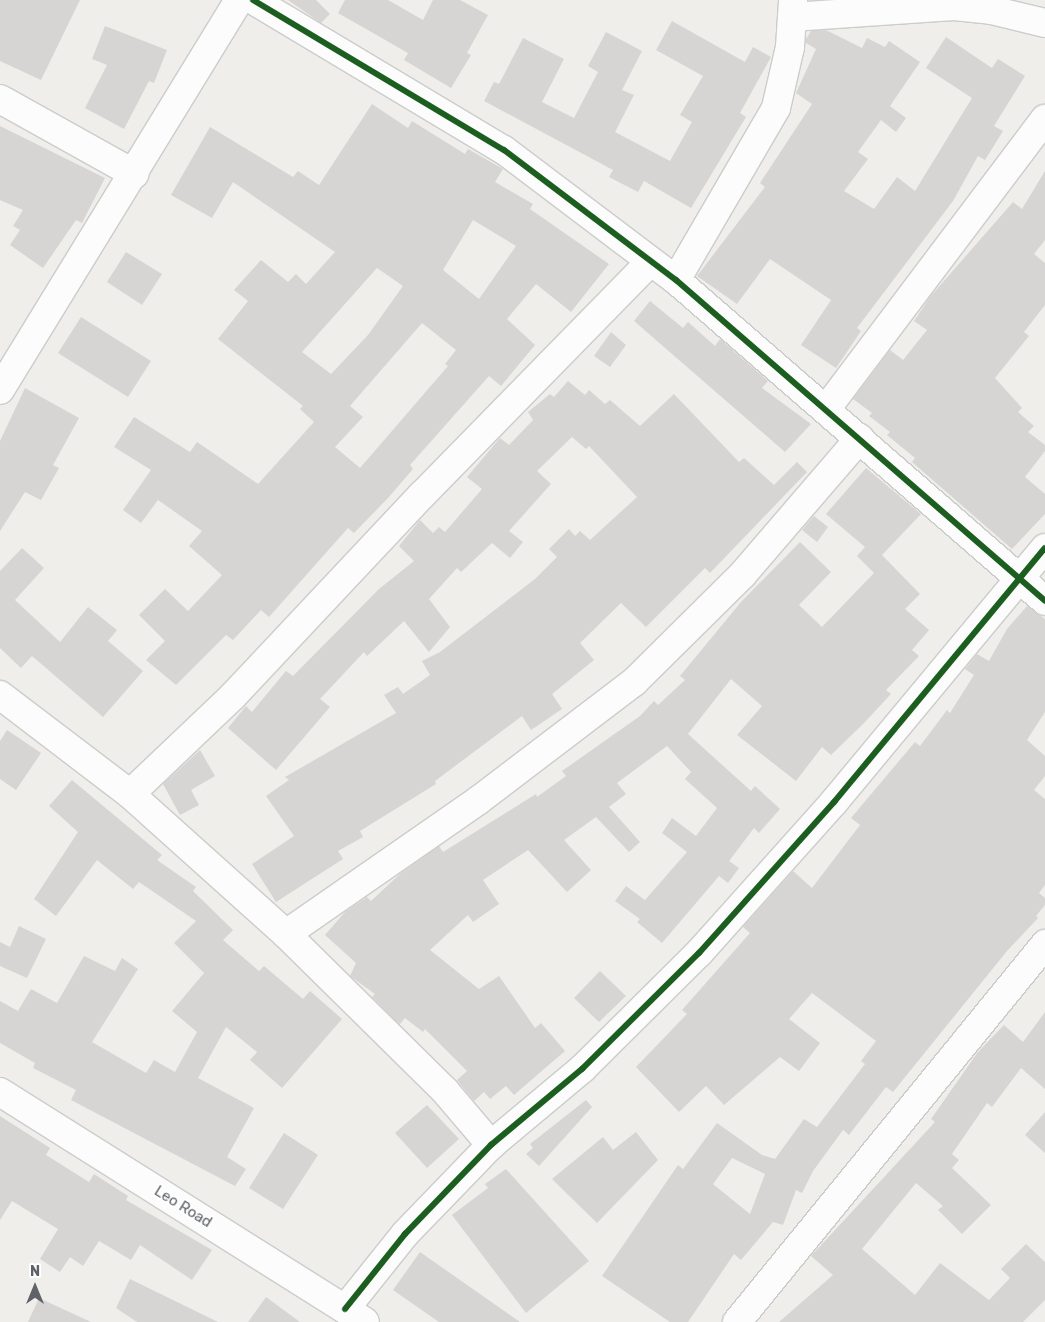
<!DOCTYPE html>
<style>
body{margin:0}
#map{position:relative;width:1045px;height:1322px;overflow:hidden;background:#efeeea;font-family:Rubik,sans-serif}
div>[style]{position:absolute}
.building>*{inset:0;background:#d6d5d3}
.roads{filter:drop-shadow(1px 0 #cbcccc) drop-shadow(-1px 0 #cbcccc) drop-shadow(0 1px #cbcccc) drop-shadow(0 -1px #cbcccc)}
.minor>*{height:28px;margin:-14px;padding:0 14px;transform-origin:14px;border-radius:14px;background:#fdfcfc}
.cycleway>*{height:6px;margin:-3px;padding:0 3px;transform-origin:3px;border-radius:3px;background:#1b5e20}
span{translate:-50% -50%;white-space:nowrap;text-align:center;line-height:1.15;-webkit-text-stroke:4px #fff;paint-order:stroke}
.street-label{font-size:15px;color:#5f6368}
.north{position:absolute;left:10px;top:1262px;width:50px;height:50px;-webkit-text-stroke:4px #fff;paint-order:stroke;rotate:0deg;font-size:14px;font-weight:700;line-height:20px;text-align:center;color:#5f6368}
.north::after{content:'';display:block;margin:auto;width:18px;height:22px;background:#5f6368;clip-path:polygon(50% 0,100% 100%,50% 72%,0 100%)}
</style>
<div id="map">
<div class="building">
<div style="clip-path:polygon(0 0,80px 0,41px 80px,0 61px)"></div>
<div style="clip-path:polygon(288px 0,316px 0,330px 14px,321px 23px)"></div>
<div style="clip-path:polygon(345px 0,388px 0,423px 20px,433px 0,460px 0,488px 15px,467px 53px,471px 55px,451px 88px,404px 60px,408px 53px,338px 13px)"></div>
<div style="clip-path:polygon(672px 21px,745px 62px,753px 47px,771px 57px,740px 113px,746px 117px,691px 208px,644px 181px,638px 192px,609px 177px,613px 170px,484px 101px,494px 82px,499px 84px,523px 38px,564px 59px,542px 102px,574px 118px,598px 72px,588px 66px,606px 32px,642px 51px,622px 90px,634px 95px,615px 132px,670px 161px,692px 122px,680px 115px,703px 76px,656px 50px)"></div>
<div style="clip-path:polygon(105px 26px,167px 50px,154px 83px,149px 81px,124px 129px,85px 108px,107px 65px,92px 59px)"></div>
<div style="clip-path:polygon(826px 30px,862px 48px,867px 38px,885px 47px,889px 41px,920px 62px,890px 106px,906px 118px,896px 132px,881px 120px,858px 152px,868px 159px,844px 191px,874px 209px,897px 177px,915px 191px,972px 98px,926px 68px,946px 37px,992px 68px,998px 59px,1025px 76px,994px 126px,1003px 131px,985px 160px,978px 156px,953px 201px,857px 328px,861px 331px,836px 368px,801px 345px,831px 300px,770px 259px,737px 304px,697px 276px,765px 187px,760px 183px,812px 104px,796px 93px,816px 49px,806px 43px,806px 39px,811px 31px)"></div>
<div style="clip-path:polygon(evenodd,372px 104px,408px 128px,412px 121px,465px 154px,468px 149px,503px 169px,495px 182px,533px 204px,530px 209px,609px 264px,571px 312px,536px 284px,507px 319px,535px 345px,501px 386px,489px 376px,410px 465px,413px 469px,388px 498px,354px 533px,348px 528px,269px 617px,261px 610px,233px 640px,226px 635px,176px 685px,146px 660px,165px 641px,139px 615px,165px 589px,188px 611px,222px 575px,189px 546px,202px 531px,158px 500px,141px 523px,123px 510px,151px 470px,114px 447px,134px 417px,190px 452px,197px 442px,258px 484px,314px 422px,300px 409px,303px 406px,218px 339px,248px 301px,234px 290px,261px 260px,288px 282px,296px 274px,306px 284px,335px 252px,233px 182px,212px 218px,171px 195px,210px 127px,293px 177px,298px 171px,319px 185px,372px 104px,473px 220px,516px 246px,479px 299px,443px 270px,473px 220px,372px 104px,377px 268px,403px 286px,368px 335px,331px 374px,302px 352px,377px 268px,372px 104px,422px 323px,456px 350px,445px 364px,448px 366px,360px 468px,335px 447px,363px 417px,350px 406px,422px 323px)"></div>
<div style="clip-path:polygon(0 126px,105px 178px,82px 223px,76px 220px,43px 268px,10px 245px,20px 230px,13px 226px,23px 210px,0 200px)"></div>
<div style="clip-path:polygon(1045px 171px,1045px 240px,1034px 254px,1045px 263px,1045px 305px,1024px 332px,1029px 336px,995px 378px,1022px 408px,1018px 412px,1034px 426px,1028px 432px,1045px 445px,1045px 451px,1025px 477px,1045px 494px,1045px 514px,1012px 549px,912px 462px,915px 458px,887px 435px,890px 432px,869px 416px,872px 413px,853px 399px,890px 350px,903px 360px,927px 330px,914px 321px,930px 297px,1013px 202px,1022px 209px)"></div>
<div style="clip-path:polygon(126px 252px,162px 274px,142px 305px,107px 282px)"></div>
<div style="clip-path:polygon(650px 301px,683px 328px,688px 322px,715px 346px,720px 339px,768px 381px,762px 388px,811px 424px,785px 452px,634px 321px)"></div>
<div style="clip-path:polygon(81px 317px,151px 361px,128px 397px,58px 353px)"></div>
<div style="clip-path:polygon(611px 332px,626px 345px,610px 367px,594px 356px)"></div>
<div style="clip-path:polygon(568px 381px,585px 395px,589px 390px,605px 404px,610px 400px,640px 426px,674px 394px,739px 462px,744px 458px,774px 485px,797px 462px,807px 472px,710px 573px,705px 568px,646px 627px,621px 603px,580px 643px,594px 660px,552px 694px,562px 709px,531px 730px,522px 716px,435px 781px,436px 784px,360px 831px,363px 837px,338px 851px,343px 859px,276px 902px,252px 864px,294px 836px,266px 796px,289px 780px,285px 777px,396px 713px,384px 695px,398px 687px,403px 694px,430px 675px,422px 661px,440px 652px,535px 579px,557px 557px,549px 549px,569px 529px,575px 536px,580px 531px,590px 540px,637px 497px,589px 446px,586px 449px,572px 437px,537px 471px,551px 484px,509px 531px,523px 542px,510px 558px,492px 543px,461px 572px,457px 568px,429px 599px,450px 627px,429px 652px,404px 621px,367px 656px,364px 652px,320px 699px,330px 707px,276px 770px,228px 728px,246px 706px,252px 712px,286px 671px,293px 676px,379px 589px,414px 561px,399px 546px,420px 520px,433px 533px,439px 527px,445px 532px,482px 489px,467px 477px,500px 438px,509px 445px,533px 420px,528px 412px,550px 394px,554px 397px)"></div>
<div style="clip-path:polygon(25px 388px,79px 418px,53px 465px,59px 468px,41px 500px,25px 492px,0 531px,0 441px)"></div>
<div style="clip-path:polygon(866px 468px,921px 514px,882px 555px,920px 594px,905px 609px,929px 630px,912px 650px,919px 656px,886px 690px,891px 694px,864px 723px,831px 755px,822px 747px,796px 781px,737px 735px,762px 706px,731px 679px,688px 734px,751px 791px,755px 786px,780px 809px,759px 833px,754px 828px,729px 861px,739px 868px,728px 883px,719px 876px,662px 943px,637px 922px,640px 919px,615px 901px,626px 886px,645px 900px,687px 852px,662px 833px,672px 818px,696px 836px,717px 808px,685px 779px,691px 772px,667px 746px,617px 783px,626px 794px,609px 807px,640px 842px,629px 852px,596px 817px,564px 840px,591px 870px,567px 892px,528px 850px,483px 880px,499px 904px,473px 922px,468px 915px,430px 950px,479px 989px,499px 976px,535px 1028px,541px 1023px,565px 1051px,514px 1095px,506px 1086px,490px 1099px,484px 1092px,474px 1101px,457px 1080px,467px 1071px,425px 1029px,423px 1032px,405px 1018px,400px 1024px,396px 1021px,372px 997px,375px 994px,350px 976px,356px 963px,325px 935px,345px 912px,367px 897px,371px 901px,400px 874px,439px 846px,443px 852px,536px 794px,537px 797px,566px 776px,562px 771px,640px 716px,654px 701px,658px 705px,685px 680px,680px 676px,741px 602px,800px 542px,831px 572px,799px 605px,822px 627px,874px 573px,857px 556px,865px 547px,826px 514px)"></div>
<div style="clip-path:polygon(814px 516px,828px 527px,817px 542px,802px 530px)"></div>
<div style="clip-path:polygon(22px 548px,44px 568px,15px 600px,60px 642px,88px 607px,117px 630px,108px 641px,143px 671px,103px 717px,32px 656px,21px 668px,0 648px,0 571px)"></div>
<div style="clip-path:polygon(evenodd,1027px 606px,1045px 619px,1045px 712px,1027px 740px,1045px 756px,1045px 776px,1034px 790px,1045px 799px,1045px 885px,1039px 893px,1045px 898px,1045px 905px,1036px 916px,1038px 918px,1007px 951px,893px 1092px,886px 1087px,849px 1135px,843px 1130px,813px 1171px,802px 1193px,796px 1190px,783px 1225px,773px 1222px,741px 1260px,734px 1254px,688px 1322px,670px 1322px,602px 1276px,678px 1165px,683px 1169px,717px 1123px,762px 1155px,775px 1159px,804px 1119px,817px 1127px,865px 1064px,861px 1061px,876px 1041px,812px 993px,789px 1019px,820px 1043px,799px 1071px,780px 1057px,724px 1105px,706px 1086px,679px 1112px,636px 1067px,687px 1014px,682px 1010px,750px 933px,743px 927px,793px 871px,812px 888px,860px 825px,851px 818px,915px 742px,920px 746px,947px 710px,950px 713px,974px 675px,965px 669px,977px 654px,989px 661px,1007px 629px,1027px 606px,732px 1158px,765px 1174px,750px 1214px,713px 1184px,732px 1158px)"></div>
<div style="clip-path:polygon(7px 730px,41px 753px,16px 790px,0 779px,0 741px)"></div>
<div style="clip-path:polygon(200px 750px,215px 776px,191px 790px,199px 805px,180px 815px,163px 784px)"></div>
<div style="clip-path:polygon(72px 780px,162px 855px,157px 860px,196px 887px,193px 891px,233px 930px,223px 940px,259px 971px,264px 966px,303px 999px,310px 991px,342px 1019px,282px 1088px,250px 1060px,257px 1052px,226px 1027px,198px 1078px,254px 1108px,227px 1157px,246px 1169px,235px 1186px,71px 1100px,76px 1090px,33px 1068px,35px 1063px,0 1043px,0 1001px,18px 1011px,31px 989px,57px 1003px,84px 956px,115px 971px,122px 958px,138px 969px,92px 1042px,146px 1073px,154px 1060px,175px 1072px,197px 1032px,172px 1011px,204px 973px,174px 943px,196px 921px,139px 882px,133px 889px,97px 860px,56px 916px,34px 899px,78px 832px,49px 806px)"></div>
<div style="clip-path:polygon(19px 926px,46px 939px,27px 978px,0 966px,0 942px,10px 947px)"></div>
<div style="clip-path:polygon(600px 971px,626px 996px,599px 1022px,574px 998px)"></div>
<div style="clip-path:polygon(1045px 1012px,1045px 1089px,1021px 1068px,992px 1107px,987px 1103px,952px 1154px,959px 1160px,952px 1168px,991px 1205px,962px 1234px,938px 1210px,943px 1206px,916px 1183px,862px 1249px,915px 1295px,940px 1263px,989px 1300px,1010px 1278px,1001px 1269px,1026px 1244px,1045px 1262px,1045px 1300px,1023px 1322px,779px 1322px,833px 1275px,811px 1256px,935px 1122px,931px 1119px,978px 1052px,1004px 1025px,1023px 1042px)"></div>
<div style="clip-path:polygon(586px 1100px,592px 1107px,539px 1166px,526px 1154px,533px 1148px,530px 1144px)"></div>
<div style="clip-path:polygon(427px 1105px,459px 1139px,427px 1168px,395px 1133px)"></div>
<div style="clip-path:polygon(1045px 1112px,1045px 1153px,1025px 1135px)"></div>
<div style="clip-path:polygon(0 1116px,50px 1148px,46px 1155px,89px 1182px,94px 1174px,128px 1196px,126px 1200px,212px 1250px,192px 1280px,140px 1245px,131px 1260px,99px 1241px,83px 1266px,70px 1257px,60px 1272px,40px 1259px,58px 1229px,12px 1201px,0 1220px)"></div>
<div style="clip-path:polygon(636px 1132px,658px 1160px,597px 1223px,552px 1179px,603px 1137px,613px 1150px)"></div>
<div style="clip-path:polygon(284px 1133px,318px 1155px,283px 1209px,249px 1188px)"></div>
<div style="clip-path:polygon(506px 1169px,589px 1261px,526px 1313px,452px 1215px,488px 1188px,485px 1184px)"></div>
<div style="clip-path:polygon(420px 1252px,520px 1322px,439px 1322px,393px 1290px)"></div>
<div style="clip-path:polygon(130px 1279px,218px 1322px,137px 1322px,116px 1308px)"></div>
<div style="clip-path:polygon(266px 1297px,300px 1322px,248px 1322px)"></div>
<div style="clip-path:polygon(39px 1298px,91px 1322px,28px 1322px)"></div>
</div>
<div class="roads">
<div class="minor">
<div style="left:253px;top:0;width:292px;rotate:30.9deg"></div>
<div style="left:504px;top:150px;width:216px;rotate:37.1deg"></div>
<div style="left:676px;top:280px;width:489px;rotate:41deg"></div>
<div style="left:792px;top:17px;width:162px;rotate:-3.9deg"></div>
<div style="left:954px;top:6px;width:37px;rotate:6deg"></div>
<div style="left:991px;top:10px;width:56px;rotate:13.5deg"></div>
<div style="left:0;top:99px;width:154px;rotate:29.1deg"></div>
<div style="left:676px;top:280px;width:199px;rotate:-59.8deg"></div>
<div style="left:776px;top:108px;width:63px;rotate:-77.1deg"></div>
<div style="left:790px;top:47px;width:47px;rotate:-86.3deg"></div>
<div style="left:0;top:390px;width:457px;rotate:-58.5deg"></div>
<div style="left:827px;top:408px;width:362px;rotate:-53deg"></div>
<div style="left:0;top:695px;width:163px;rotate:37.3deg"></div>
<div style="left:130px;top:794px;width:210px;rotate:41.9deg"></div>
<div style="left:286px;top:934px;width:225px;rotate:44.6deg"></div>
<div style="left:446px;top:1092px;width:70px;rotate:49.7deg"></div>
<div style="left:130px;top:794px;width:142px;rotate:-43.6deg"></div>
<div style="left:233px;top:696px;width:276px;rotate:-46.8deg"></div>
<div style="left:422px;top:495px;width:326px;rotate:-45.6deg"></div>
<div style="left:286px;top:934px;width:235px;rotate:-34.8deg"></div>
<div style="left:479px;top:800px;width:195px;rotate:-37.3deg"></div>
<div style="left:634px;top:682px;width:153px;rotate:-44.7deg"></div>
<div style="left:743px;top:574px;width:179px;rotate:-49.3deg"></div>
<div style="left:0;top:1092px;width:431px;rotate:32.2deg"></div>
<div style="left:345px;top:1309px;width:96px;rotate:-51.3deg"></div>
<div style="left:405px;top:1234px;width:124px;rotate:-46deg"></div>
<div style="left:491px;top:1145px;width:119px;rotate:-39.9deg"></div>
<div style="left:582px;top:1069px;width:165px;rotate:-44.8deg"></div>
<div style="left:699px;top:953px;width:203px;rotate:-48.2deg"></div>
<div style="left:834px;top:802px;width:330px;rotate:-50.3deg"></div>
<div style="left:737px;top:1322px;width:488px;rotate:-50.8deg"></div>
</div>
</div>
<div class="cycleway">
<div style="left:253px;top:0;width:292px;rotate:30.9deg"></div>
<div style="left:504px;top:150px;width:216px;rotate:37.1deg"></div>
<div style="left:676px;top:280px;width:489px;rotate:41deg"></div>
<div style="left:345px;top:1309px;width:96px;rotate:-51.3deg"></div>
<div style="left:405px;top:1234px;width:124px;rotate:-46deg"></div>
<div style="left:491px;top:1145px;width:119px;rotate:-39.9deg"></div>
<div style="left:582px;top:1069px;width:165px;rotate:-44.8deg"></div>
<div style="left:699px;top:953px;width:203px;rotate:-48.2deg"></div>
<div style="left:834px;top:802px;width:330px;rotate:-50.3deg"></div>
</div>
<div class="street-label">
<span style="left:183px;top:1207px;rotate:32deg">Leo Road</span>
</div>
<div class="north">N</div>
</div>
